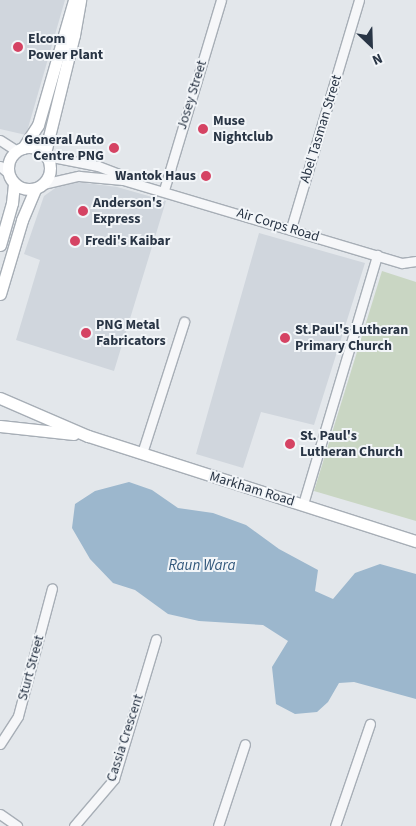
<!DOCTYPE html>
<style>
body{margin:0}
#map{position:relative;width:416px;height:826px;overflow:hidden;background:#e3e7eb;font-family:"Source Sans 3",sans-serif}
div>[style]{position:absolute}
.built>*{inset:0;background:#d0d6dd}
.green>*{inset:0;background:#c9d6c3}
.water>*{inset:0;background:#9cb7cd}
.roads{filter:drop-shadow(1px 0 #a7aeb6) drop-shadow(-1px 0 #a7aeb6) drop-shadow(0 1px #a7aeb6) drop-shadow(0 -1px #a7aeb6)}
.minor>*{height:9px;margin:-4.5px;padding:0 4.5px;transform-origin:4.5px;border-radius:4.5px;background:#f6f7f9}
.major>*{height:11px;margin:-5.5px;padding:0 5.5px;transform-origin:5.5px;border-radius:5.5px;background:#fff}
.major>.ring{margin:-5.5px;padding:0;box-sizing:content-box;background:none;border:11px solid #fff;border-radius:50%}
.dots>*{width:14px;height:14px;translate:-50% -50%;box-sizing:border-box;border:2px solid #f2f5f8;border-radius:50%}
span{translate:-50% -50%;white-space:nowrap;text-align:center;line-height:1.15;-webkit-text-stroke:4px #f2f5f8;paint-order:stroke}
.poi-label{font-size:14px;color:#293545;font-weight:700}
.left{translate:0 -50%;text-align:left}
.right{translate:-100% -50%;text-align:right}
.street-label{font-size:14px;color:#293545}
.water-label{font-size:15px;color:#31577b;font-style:italic}
.north{position:absolute;left:346px;top:20px;width:50px;height:50px;-webkit-text-stroke:4px #f2f5f8;paint-order:stroke;rotate:156deg;font-size:14px;font-weight:700;line-height:20px;text-align:center;color:#293545}
.north::after{content:'';display:block;margin:auto;width:18px;height:22px;background:#293545;clip-path:polygon(50% 0,100% 100%,50% 72%,0 100%)}
</style>
<div id="map">
<div class="built">
<div style="clip-path:polygon(0 0,65px 0,26px 135px,0 129px)"></div>
<div style="clip-path:polygon(78px 182px,117px 187px,166px 201px,114px 371px,16px 340px,40px 260px,24px 254px,44px 196px,61px 184px)"></div>
<div style="clip-path:polygon(259px 233px,365px 263px,314px 425px,261px 412px,243px 468px,196px 454px)"></div>
</div>
<div class="green">
<div style="clip-path:polygon(382px 271px,416px 282px,416px 521px,314px 491px)"></div>
</div>
<div class="water">
<div style="clip-path:polygon(129px 482px,152px 490px,178px 508px,213px 513px,246px 525px,279px 549px,318px 570px,315px 591px,333px 599px,355px 573px,380px 564px,416px 574px,416px 699px,354px 682px,339px 683px,328px 702px,317px 712px,295px 714px,276px 704px,272px 667px,288px 641px,263px 625px,199px 621px,168px 614px,135px 590px,113px 583px,90px 559px,72px 528px,75px 504px,95px 491px)"></div>
</div>
<div class="roads">
<div class="minor">
<div style="left:0;top:140px;width:20px;rotate:33deg"></div>
<div style="left:47px;top:156px;width:52px;rotate:11.1deg"></div>
<div style="left:98px;top:166px;width:30px;rotate:21deg"></div>
<div style="left:0;top:166px;width:11px;rotate:41deg"></div>
<div style="left:43px;top:184px;width:37px;rotate:-13deg"></div>
<div style="left:79px;top:176px;width:44px;rotate:5.2deg"></div>
<div style="left:123px;top:180px;width:291px;rotate:16.6deg"></div>
<div style="left:402px;top:263px;width:14px;rotate:-8deg"></div>
<div style="left:164px;top:190px;width:198px;rotate:-73.3deg"></div>
<div style="left:291px;top:228px;width:238px;rotate:-73.4deg"></div>
<div style="left:142px;top:453px;width:138px;rotate:-72.2deg"></div>
<div style="left:303px;top:504px;width:260px;rotate:-73.4deg"></div>
<div style="left:0;top:744px;width:33px;rotate:-57deg"></div>
<div style="left:18px;top:716px;width:132px;rotate:-75.1deg"></div>
<div style="left:0;top:814px;width:21px;rotate:35deg"></div>
<div style="left:74px;top:826px;width:62px;rotate:-49.6deg"></div>
<div style="left:114px;top:779px;width:146px;rotate:-73.3deg"></div>
<div style="left:218px;top:826px;width:86px;rotate:-71.8deg"></div>
<div style="left:335px;top:826px;width:108px;rotate:-71.1deg"></div>
</div>
<div class="major">
<div class="ring" style="left:8px;top:147px;width:31px;height:31px"></div>
<div style="left:23px;top:148px;width:27px;rotate:-57deg"></div>
<div style="left:38px;top:125px;width:130px;rotate:-73.9deg"></div>
<div style="left:45px;top:153px;width:122px;rotate:-76.2deg"></div>
<div style="left:74px;top:35px;width:36px;rotate:-80deg"></div>
<div style="left:0;top:245px;width:44px;rotate:-74.1deg"></div>
<div style="left:12px;top:203px;width:20px;rotate:-84deg"></div>
<div style="left:0;top:294px;width:77px;rotate:-73.4deg"></div>
<div style="left:22px;top:220px;width:34px;rotate:-67deg"></div>
<div style="left:0;top:398px;width:96px;rotate:23.4deg"></div>
<div style="left:88px;top:436px;width:344px;rotate:17.8deg"></div>
<div style="left:0;top:426px;width:74px;rotate:6.2deg"></div>
</div>
</div>
<div class="dots">
<div style="left:18px;top:47px;background:#d54363"></div>
<div style="left:203px;top:129px;background:#d54363"></div>
<div style="left:114px;top:148px;background:#d54363"></div>
<div style="left:206px;top:176px;background:#d54363"></div>
<div style="left:83px;top:211px;background:#d54363"></div>
<div style="left:75px;top:241px;background:#d54363"></div>
<div style="left:86px;top:333px;background:#d54363"></div>
<div style="left:285px;top:338px;background:#d54363"></div>
<div style="left:290px;top:444px;background:#d54363"></div>
</div>
<div class="poi-label">
<span class="left" style="left:28px;top:47px">Elcom<br>Power Plant</span>
<span class="left" style="left:213px;top:129px">Muse<br>Nightclub</span>
<span class="right" style="left:104px;top:148px">General Auto<br>Centre PNG</span>
<span class="right" style="left:196px;top:176px">Wantok Haus</span>
<span class="left" style="left:93px;top:211px">Anderson's<br>Express</span>
<span class="left" style="left:85px;top:241px">Fredi's Kaibar</span>
<span class="left" style="left:96px;top:333px">PNG Metal<br>Fabricators</span>
<span class="left" style="left:295px;top:338px">St.Paul's Lutheran<br>Primary Church</span>
<span class="left" style="left:300px;top:444px">St. Paul's<br>Lutheran Church</span>
</div>
<div class="street-label">
<span style="left:192px;top:95px;rotate:-73deg">Josey Street</span>
<span style="left:321px;top:129px;rotate:-73deg">Abel Tasman Street</span>
<span style="left:278px;top:225px;rotate:17deg">Air Corps Road</span>
<span style="left:252px;top:489px;rotate:17deg">Markham Road</span>
<span style="left:31px;top:668px;rotate:-75deg">Sturt Street</span>
<span style="left:125px;top:738px;rotate:-72deg">Cassia Crescent</span>
</div>
<div class="water-label">
<span style="left:202px;top:566px">Raun Wara</span>
</div>
<div class="north">N</div>
</div>
